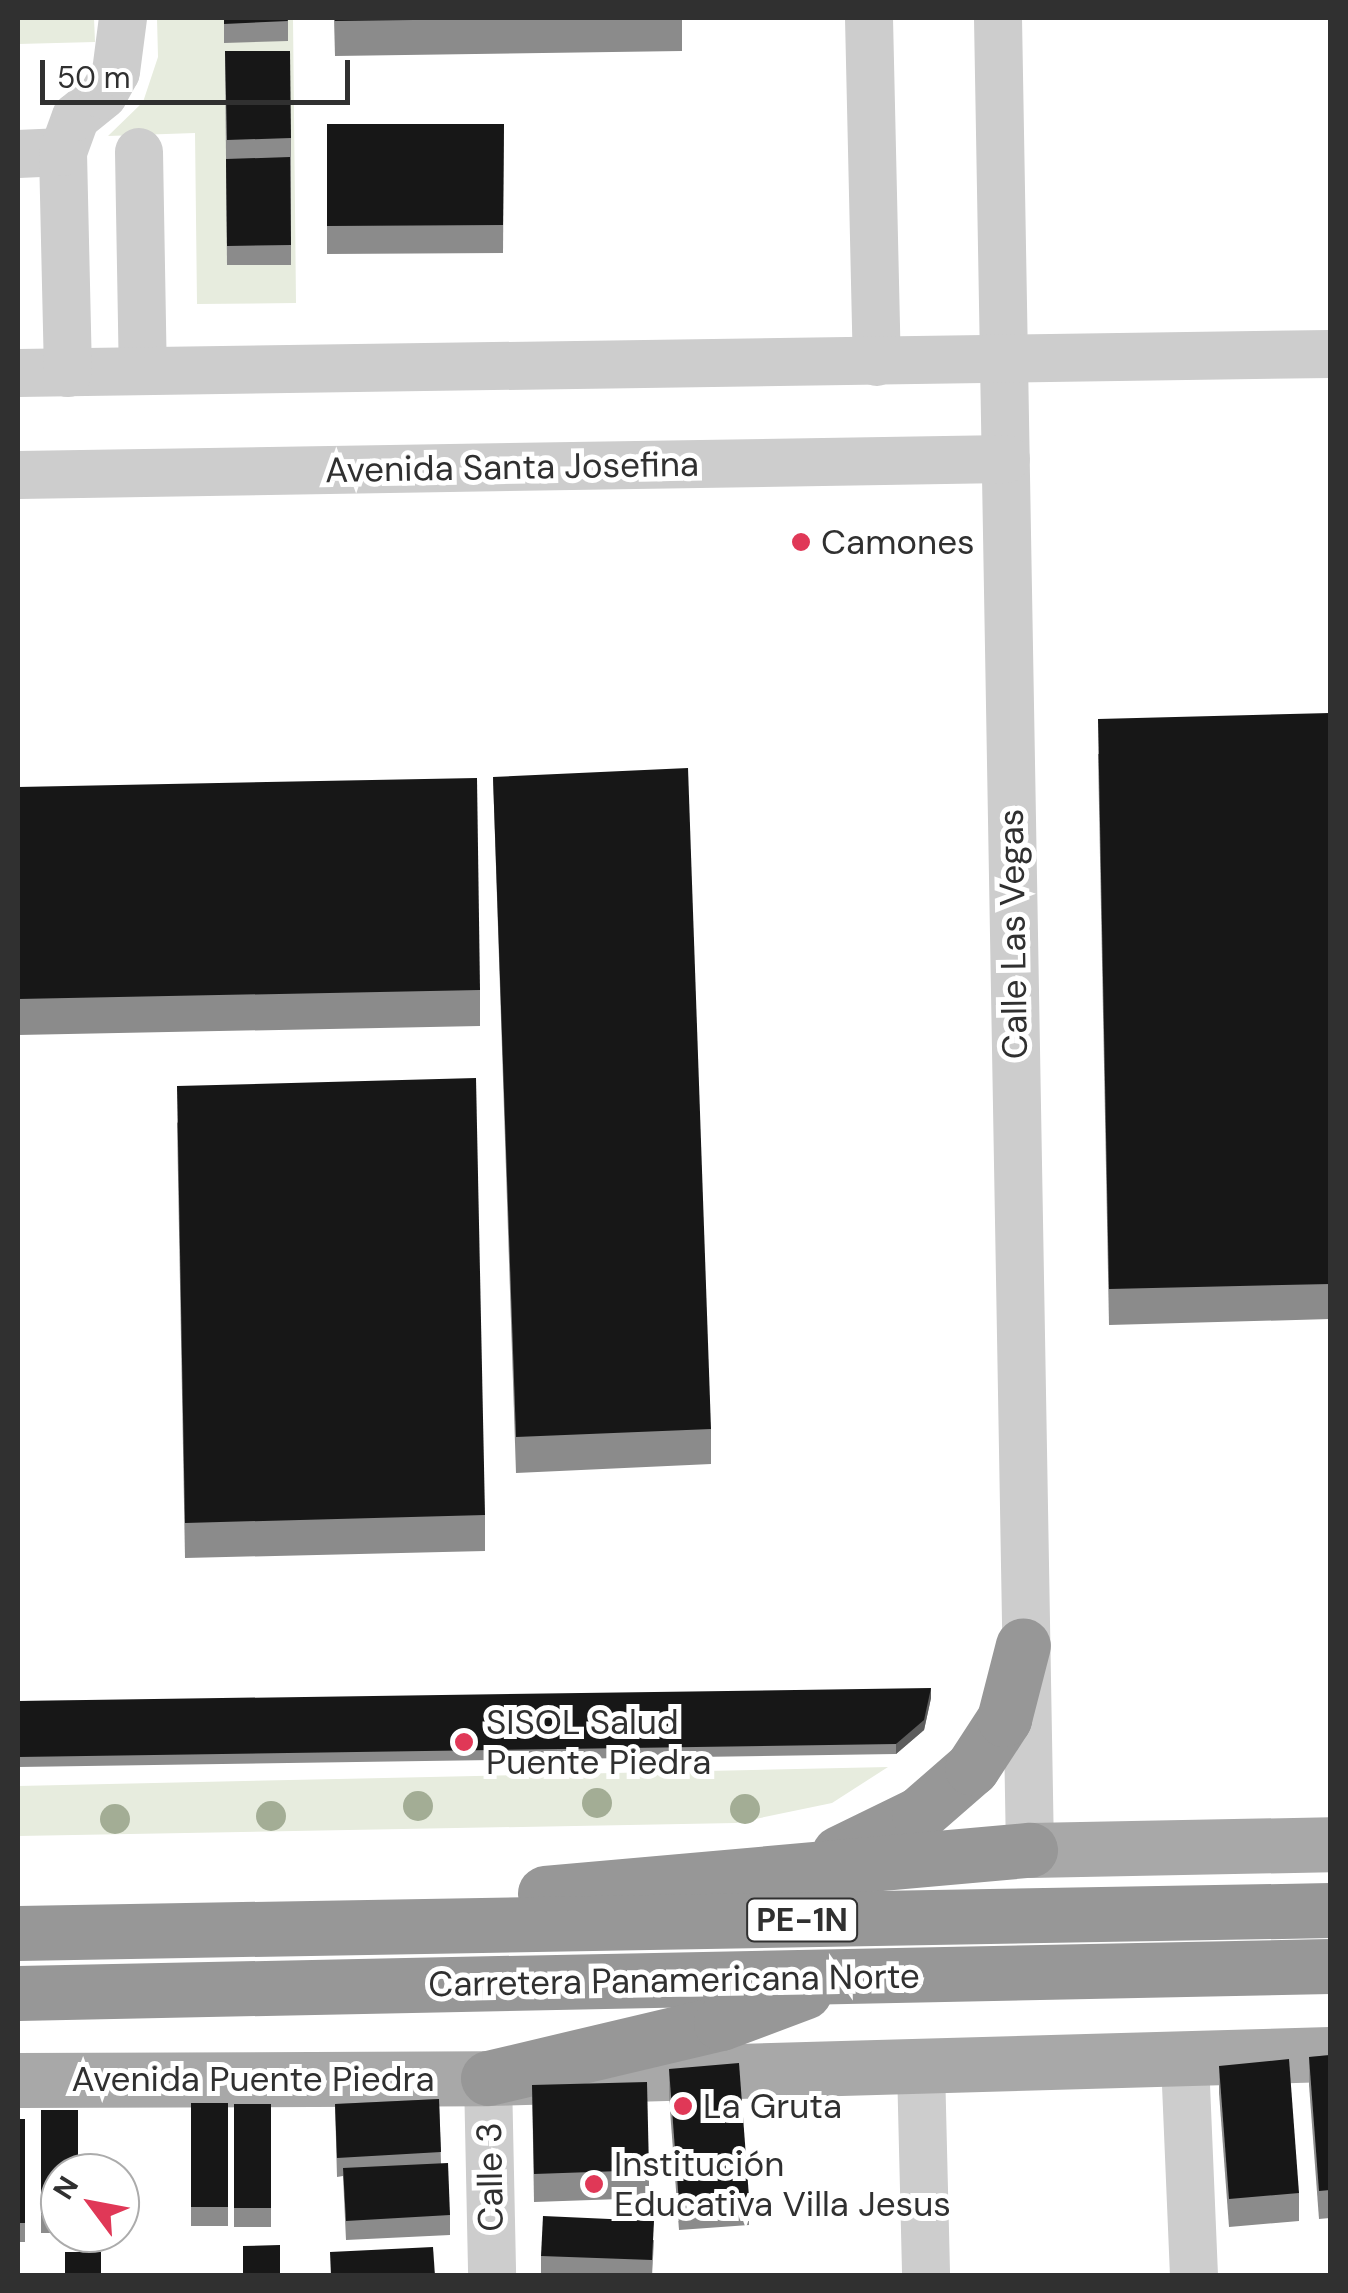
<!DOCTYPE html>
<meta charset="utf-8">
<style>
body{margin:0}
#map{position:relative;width:1348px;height:2293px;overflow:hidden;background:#fff;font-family:"DM Sans",sans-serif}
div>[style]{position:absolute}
.green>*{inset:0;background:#e7ecde}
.minor>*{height:48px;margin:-24px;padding:0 24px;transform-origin:24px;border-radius:24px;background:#cdcdcd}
.major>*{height:55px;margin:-27.5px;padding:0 27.5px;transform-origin:27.5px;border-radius:27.5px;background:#a8a8a8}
.highway>*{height:55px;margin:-27.5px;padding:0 27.5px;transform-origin:27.5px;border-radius:27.5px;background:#979797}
.trees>*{width:30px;height:30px;margin:-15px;border-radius:50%;background:#a3ad95}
.wall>*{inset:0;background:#8b8b8b}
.shaded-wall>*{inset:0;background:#5d5d5d}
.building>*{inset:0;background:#171717}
.dots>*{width:28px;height:28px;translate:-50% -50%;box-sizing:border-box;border:5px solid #fff;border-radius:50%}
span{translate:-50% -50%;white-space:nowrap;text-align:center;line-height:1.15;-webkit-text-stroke:10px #fff;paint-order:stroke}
.shield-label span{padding:2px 8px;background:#fff;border:2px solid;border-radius:8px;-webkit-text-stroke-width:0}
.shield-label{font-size:32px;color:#303030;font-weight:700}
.street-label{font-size:35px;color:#303030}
.poi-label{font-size:35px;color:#303030}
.left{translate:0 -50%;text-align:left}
.frame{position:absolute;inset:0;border:20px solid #303030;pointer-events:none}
.north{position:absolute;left:40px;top:2153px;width:100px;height:100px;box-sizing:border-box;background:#fff;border:2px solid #acacac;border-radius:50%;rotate:302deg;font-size:28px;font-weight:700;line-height:40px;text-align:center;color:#303030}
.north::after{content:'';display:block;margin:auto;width:35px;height:45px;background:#e03857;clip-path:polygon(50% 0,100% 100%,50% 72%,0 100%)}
.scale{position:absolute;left:40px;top:60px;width:310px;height:45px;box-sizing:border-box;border:5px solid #303030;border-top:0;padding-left:12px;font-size:30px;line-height:35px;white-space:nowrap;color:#303030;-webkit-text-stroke:8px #fff;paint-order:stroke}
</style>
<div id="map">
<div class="green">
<div style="clip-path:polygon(18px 18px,94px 18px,95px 42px,18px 44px)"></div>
<div style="clip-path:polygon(157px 18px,293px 18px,296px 303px,197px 304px,195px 133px,108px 136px,143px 102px,158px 57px)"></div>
<div style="clip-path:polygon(888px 1767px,832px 1803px,736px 1823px,18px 1836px,18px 1786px)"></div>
</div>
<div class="minor">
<div style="left:869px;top:18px;width:344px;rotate:88.7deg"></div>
<div style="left:998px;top:18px;width:1832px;rotate:89deg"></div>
<div style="left:139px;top:152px;width:219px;rotate:89deg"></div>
<div style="left:18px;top:154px;width:45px;rotate:-2.5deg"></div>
<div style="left:18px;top:373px;width:1312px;rotate:-0.83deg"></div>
<div style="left:68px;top:373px;width:221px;rotate:-91.3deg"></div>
<div style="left:63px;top:152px;width:37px;rotate:-70deg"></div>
<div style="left:76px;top:117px;width:35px;rotate:-39deg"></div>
<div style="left:103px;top:95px;width:26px;rotate:-61deg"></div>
<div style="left:116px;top:72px;width:54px;rotate:-82.6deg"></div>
<div style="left:18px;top:475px;width:988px;rotate:-0.93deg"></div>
<div style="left:1185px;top:2061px;width:215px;rotate:87.6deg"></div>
<div style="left:921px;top:2067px;width:209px;rotate:88.6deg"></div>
<div style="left:488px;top:2078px;width:198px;rotate:88.8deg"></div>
</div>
<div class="major">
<div style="left:1030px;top:1850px;width:300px;rotate:-1.1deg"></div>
<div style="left:18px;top:2080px;width:470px;rotate:-0.2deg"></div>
<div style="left:488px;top:2078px;width:842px;rotate:-1.63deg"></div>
</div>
<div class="highway">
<div style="left:839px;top:1853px;width:89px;rotate:-26deg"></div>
<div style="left:919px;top:1814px;width:70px;rotate:-41deg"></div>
<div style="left:972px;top:1768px;width:59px;rotate:-56.9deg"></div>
<div style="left:1004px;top:1719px;width:76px;rotate:-75.6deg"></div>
<div style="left:545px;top:1893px;width:487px;rotate:-5.1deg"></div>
<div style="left:18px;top:1933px;width:1312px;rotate:-1deg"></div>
<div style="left:18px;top:1993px;width:1312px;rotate:-1.18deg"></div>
<div style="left:488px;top:2078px;width:239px;rotate:-13.3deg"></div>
<div style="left:721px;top:2023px;width:89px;rotate:-20.5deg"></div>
</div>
<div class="trees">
<div style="left:597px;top:1803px"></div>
<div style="left:418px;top:1806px"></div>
<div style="left:745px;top:1809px"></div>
<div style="left:271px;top:1816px"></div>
<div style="left:115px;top:1819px"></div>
</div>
<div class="wall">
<div style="clip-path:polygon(224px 18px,288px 21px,288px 41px,224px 43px)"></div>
<div style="clip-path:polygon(334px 18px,682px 18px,682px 51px,335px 56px)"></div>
<div style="clip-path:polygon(225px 51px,291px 138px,291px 265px,227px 265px)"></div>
<div style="clip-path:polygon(327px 124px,504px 124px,503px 253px,327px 254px)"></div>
<div style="clip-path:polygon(1330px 713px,1330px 1319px,1109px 1325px,1098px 754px)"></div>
<div style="clip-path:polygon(493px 777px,711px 1429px,711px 1464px,516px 1473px)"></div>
<div style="clip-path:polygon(18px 787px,480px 990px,480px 1026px,18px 1035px)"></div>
<div style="clip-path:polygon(177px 1122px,485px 1515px,485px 1551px,185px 1558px)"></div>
<div style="clip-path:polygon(931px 1698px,924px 1730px,896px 1754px,18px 1767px,18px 1701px)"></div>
<div style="clip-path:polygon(1330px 2055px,1330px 2218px,1319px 2219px,1309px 2085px,1309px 2057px)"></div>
<div style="clip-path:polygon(1219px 2066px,1299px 2193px,1299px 2221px,1229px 2227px,1219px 2093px)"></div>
<div style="clip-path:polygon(669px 2069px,749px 2197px,749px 2225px,679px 2230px,669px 2097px)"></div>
<div style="clip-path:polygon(532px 2085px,649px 2170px,649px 2198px,534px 2202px)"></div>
<div style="clip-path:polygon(439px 2099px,441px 2163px,450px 2215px,450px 2235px,346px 2240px,343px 2176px,337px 2177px,335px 2104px)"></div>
<div style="clip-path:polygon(191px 2103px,228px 2103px,228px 2226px,191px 2226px)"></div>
<div style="clip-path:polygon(234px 2104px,271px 2104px,271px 2227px,234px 2227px)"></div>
<div style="clip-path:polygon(41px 2110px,60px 2173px,60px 2233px,65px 2233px,41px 2233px)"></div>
<div style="clip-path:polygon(18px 2119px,25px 2119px,25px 2242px,18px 2242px)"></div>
<div style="clip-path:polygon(654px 2240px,652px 2276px,541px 2275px,541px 2256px)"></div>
</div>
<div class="shaded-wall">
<div style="clip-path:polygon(931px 1688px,931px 1698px,924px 1730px,896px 1754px,896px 1744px)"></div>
</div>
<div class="building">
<div style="clip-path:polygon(224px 18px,287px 18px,288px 21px,224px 24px)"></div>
<div style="clip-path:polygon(334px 18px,577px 18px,335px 21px)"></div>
<div style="clip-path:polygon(225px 51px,290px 51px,291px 138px,227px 140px)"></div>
<div style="clip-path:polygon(327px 124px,504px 124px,503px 225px,327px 226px)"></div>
<div style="clip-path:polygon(290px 157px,291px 245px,227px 246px,226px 159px)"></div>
<div style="clip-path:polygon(1330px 713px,1330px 1284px,1109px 1289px,1098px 719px)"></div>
<div style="clip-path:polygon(688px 768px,711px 1429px,516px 1437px,493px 777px)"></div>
<div style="clip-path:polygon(477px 778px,480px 990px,18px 999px,18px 787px)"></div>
<div style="clip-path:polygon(476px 1078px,485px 1515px,185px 1523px,177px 1086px)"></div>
<div style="clip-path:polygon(931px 1688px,924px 1720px,896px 1744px,18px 1757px,18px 1701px)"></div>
<div style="clip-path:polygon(1330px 2055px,1330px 2190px,1319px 2191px,1309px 2057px)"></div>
<div style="clip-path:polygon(1289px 2059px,1299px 2193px,1229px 2199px,1219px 2066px)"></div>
<div style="clip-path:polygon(739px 2063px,749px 2197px,679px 2203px,669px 2069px)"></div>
<div style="clip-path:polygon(647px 2082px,649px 2170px,534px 2174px,532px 2085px)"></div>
<div style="clip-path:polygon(439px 2099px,441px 2152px,337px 2158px,335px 2104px)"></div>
<div style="clip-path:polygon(191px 2103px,228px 2103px,228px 2207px,191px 2207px)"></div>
<div style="clip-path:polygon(234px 2104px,271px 2104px,271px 2208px,234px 2208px)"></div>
<div style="clip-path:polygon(41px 2110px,78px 2110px,78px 2173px,60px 2173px,60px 2214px,41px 2214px)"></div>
<div style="clip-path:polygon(18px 2119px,25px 2119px,25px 2223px,18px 2223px)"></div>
<div style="clip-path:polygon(448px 2163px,450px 2215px,346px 2221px,343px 2168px)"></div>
<div style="clip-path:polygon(543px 2216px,654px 2221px,652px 2260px,541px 2256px)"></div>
<div style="clip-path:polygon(280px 2245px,280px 2276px,243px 2276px,243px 2246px)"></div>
<div style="clip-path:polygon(433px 2247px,435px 2276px,331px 2276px,330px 2252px)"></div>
<div style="clip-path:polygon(65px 2252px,101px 2252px,101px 2276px,65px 2276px)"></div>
</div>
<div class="dots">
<div style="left:801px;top:542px;background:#e03857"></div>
<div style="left:464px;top:1742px;background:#e03857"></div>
<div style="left:683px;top:2106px;background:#e03857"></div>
<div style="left:594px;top:2184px;background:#e03857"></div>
</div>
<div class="shield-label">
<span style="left:802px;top:1920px">PE-1N</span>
</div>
<div class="street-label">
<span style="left:512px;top:467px;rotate:-1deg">Avenida Santa Josefina</span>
<span style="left:1013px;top:934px;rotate:-91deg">Calle Las Vegas</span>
<span style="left:674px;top:1980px;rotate:-1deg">Carretera Panamericana Norte</span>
<span style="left:253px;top:2079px">Avenida Puente Piedra</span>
<span style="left:490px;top:2177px;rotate:-91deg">Calle 3</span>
</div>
<div class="poi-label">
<span class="left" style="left:821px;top:542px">Camones</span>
<span class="left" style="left:486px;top:1742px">SISOL Salud<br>Puente Piedra</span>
<span class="left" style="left:703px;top:2106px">La Gruta</span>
<span class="left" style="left:614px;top:2184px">Institución<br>Educativa Villa Jesus</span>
</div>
<div class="frame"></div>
<div class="north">N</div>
<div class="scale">50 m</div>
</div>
